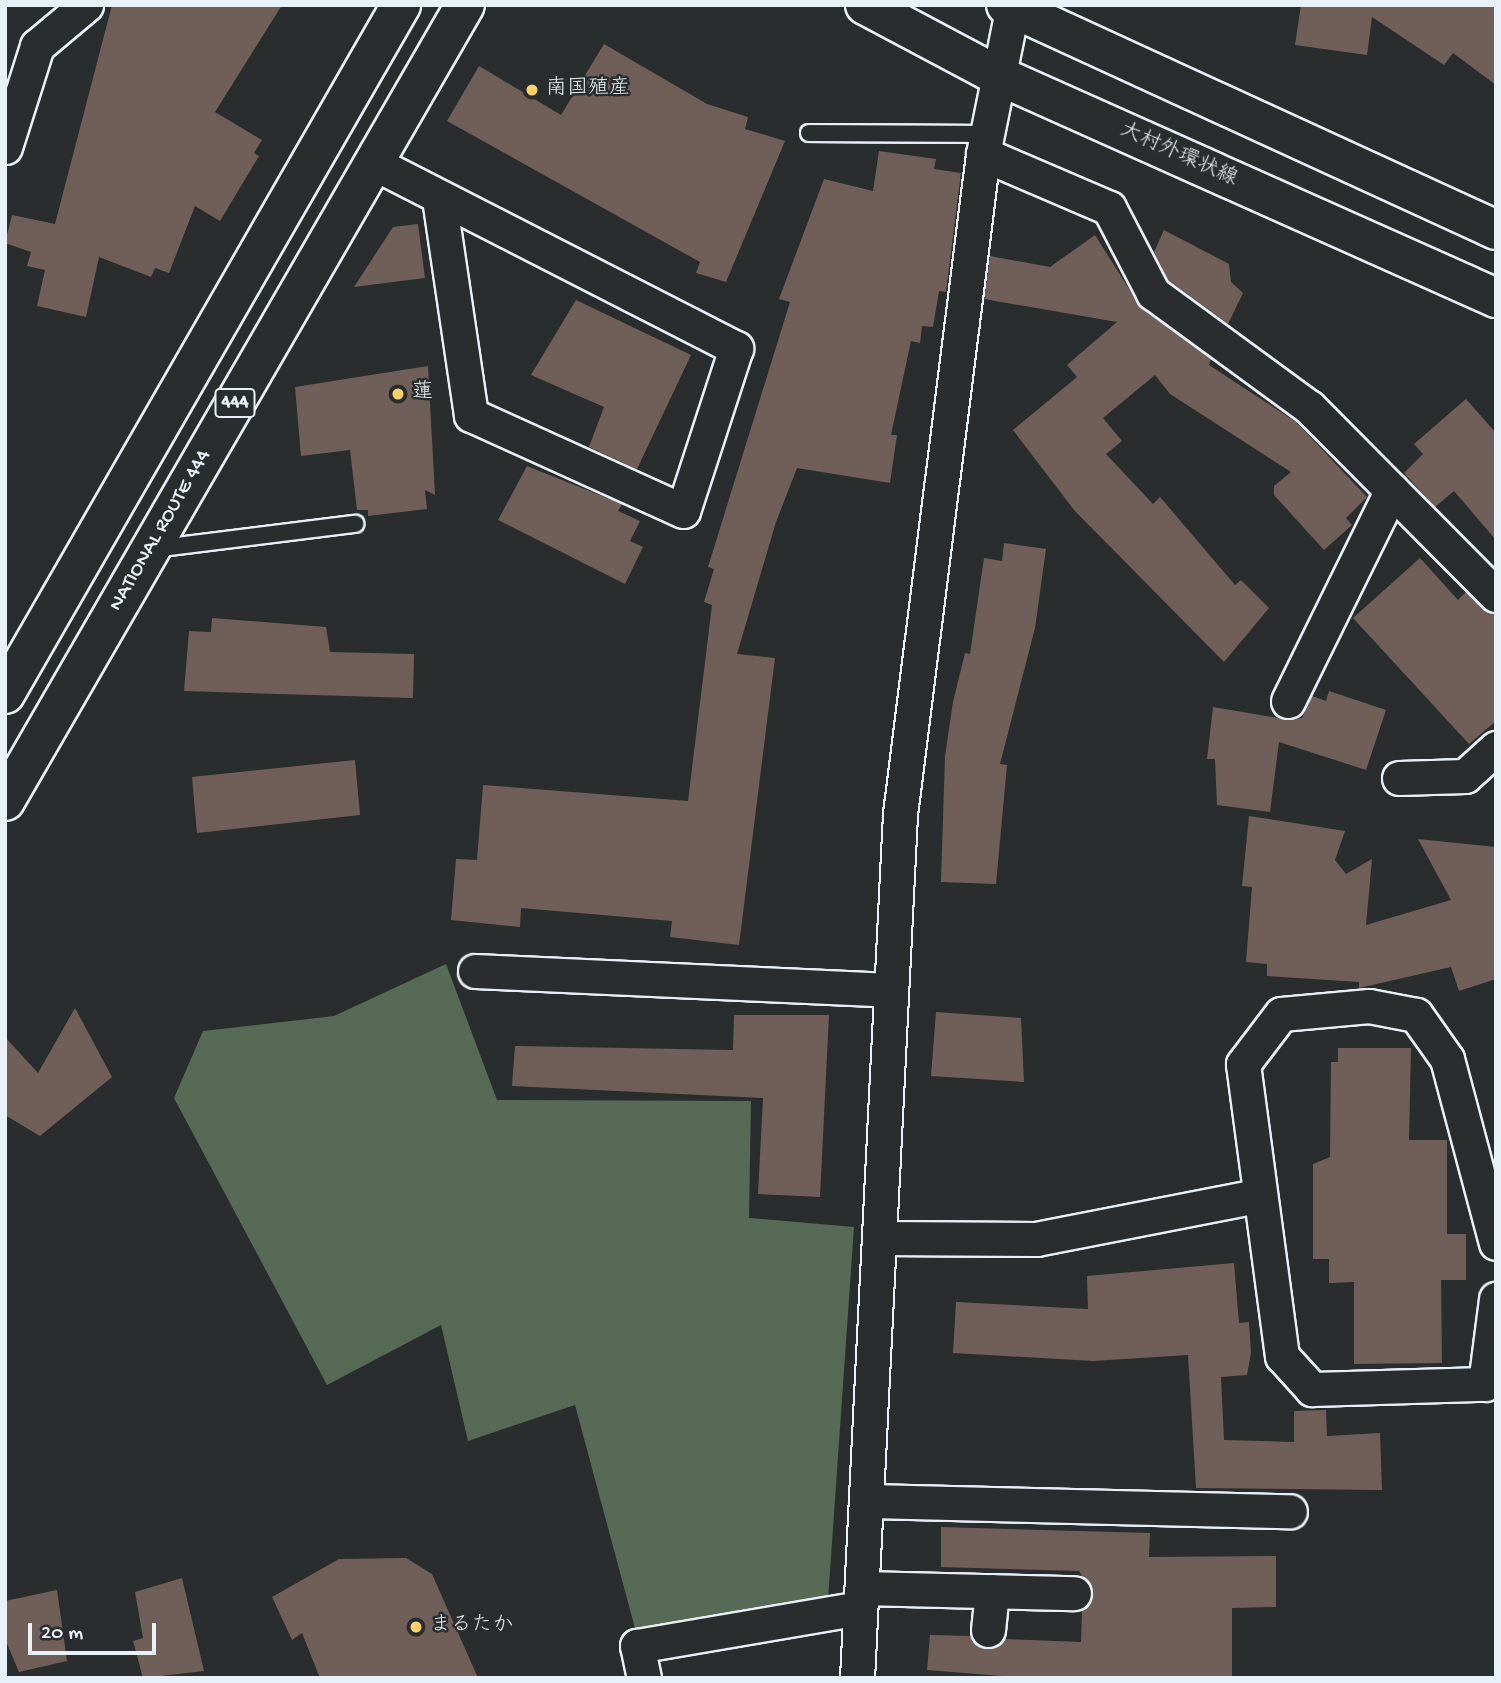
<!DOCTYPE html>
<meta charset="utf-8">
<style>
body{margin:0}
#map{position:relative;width:1501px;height:1683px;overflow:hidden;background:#2a2d2e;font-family:"Gochi Hand","Klee One",sans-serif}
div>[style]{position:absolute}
.green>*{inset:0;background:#566a55}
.building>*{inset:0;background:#705f58}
.roads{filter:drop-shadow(2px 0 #e8f1f8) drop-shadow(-2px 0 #e8f1f8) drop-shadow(0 2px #e8f1f8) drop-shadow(0 -2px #e8f1f8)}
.lane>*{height:16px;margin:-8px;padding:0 8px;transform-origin:8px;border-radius:8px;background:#2a2d2e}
.street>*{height:33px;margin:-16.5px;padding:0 16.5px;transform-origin:16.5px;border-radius:16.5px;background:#2a2d2e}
.secondary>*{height:38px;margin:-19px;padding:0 19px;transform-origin:19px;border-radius:19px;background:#2a2d2e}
.highway>*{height:38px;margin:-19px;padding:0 19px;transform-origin:19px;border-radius:19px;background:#2a2d2e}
.dots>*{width:19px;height:19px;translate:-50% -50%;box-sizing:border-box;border:4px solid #2a2d2e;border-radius:50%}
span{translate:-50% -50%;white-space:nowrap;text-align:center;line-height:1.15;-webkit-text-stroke:5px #2a2d2e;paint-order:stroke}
.shield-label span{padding:2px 5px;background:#2a2d2e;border:2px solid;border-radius:5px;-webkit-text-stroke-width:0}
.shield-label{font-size:19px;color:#e8f1f8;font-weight:700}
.poi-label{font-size:21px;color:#e8f1f8}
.left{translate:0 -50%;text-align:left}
.street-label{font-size:21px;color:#e8f1f8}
.frame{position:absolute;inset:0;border:7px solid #e8f1f8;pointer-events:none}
.scale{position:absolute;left:28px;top:1623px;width:128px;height:32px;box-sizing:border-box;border:4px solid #e8f1f8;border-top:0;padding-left:9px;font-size:21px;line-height:24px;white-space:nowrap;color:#e8f1f8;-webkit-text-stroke:5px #2a2d2e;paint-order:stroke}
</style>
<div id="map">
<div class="green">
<div style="clip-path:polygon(446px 964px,497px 1100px,751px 1101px,749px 1218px,854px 1227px,828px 1600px,636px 1632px,575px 1405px,468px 1441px,441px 1325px,327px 1385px,174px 1098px,203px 1031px,334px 1016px)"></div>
</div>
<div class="building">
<div style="clip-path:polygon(112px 5px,282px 5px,215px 112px,262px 140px,254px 153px,259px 156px,220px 221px,195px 206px,169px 273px,155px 268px,151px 277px,99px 257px,86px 317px,37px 306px,45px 270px,27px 266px,31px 252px,5px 243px,12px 215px,55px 224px)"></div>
<div style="clip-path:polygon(1301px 5px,1496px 5px,1496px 85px,1453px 53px,1444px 65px,1372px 17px,1367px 55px,1295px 45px)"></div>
<div style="clip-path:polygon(604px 44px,707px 104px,748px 117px,745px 129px,785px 141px,726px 282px,696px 273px,700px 262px,447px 121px,479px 66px,561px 115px)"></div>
<div style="clip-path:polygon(879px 151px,936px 159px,934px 169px,961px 173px,946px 292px,939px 291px,933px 327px,922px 326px,920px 343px,911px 341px,891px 435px,897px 435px,890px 483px,797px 468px,776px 522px,737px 654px,775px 658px,739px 945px,670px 937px,672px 921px,521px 908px,520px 927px,451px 920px,456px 859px,477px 860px,483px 785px,688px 801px,712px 605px,704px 602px,714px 569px,708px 567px,790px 302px,779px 299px,824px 179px,873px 191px)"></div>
<div style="clip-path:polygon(418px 224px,425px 278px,354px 287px,393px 227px)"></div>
<div style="clip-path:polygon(1164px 230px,1229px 264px,1231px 282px,1243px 293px,1228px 324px,1168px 280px,1154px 252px)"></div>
<div style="clip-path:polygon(1095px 235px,1141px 308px,1211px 359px,1209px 365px,1296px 422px,1367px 497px,1346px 518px,1352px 525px,1324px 550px,1274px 495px,1274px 486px,1291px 472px,1170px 394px,1155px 375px,1103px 418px,1122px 441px,1106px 454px,1153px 504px,1160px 497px,1235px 585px,1241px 580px,1269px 608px,1224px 662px,1074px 510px,1013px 430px,1077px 377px,1067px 365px,1117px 322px,984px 299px,990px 256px,1050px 267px)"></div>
<div style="clip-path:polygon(576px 300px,691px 355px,637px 469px,589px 447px,604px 407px,531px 375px)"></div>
<div style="clip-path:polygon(428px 366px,435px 495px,425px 490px,427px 509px,368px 516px,368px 510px,357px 510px,350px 450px,301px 456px,295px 387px)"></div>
<div style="clip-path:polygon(1466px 399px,1496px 433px,1496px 540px,1454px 491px,1435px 507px,1404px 473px,1423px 454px,1414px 444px)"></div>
<div style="clip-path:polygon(527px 466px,622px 504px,618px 511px,640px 521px,630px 541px,643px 547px,625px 584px,498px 520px)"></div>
<div style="clip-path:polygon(1004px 543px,1046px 549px,1035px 628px,1000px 764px,1007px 765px,996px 884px,941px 882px,945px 756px,953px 702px,965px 653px,970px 654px,984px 558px,1002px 561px)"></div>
<div style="clip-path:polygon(1420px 558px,1458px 600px,1466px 592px,1496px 614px,1496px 721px,1469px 744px,1353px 618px)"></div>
<div style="clip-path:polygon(212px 618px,326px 627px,330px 652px,414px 654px,413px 698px,184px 691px,189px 631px,211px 632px)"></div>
<div style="clip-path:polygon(1329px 691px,1386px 710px,1366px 770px,1279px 742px,1270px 812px,1217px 805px,1215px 759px,1207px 759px,1213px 707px,1290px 720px,1302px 718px,1312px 696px,1326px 701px)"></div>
<div style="clip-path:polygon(355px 760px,360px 815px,197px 833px,192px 777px)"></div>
<div style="clip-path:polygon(1249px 816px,1345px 831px,1335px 860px,1346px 874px,1372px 859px,1366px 925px,1451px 900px,1418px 839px,1496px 847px,1496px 979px,1459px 991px,1451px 967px,1359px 988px,1359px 982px,1267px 976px,1267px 964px,1246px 962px,1252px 887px,1242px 886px)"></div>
<div style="clip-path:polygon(75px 1008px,112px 1077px,40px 1136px,5px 1115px,5px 1037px,38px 1073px)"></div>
<div style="clip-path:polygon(936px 1012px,1021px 1018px,1024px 1082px,931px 1076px)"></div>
<div style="clip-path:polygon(734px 1015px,829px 1015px,820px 1197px,758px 1194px,763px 1098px,512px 1086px,515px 1046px,733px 1050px)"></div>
<div style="clip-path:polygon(1338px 1048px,1411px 1048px,1409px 1140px,1447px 1140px,1447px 1234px,1466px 1234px,1466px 1280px,1441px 1280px,1442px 1363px,1354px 1364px,1354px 1282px,1329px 1283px,1329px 1259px,1313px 1259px,1313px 1164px,1330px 1157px,1331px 1062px,1338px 1062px)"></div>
<div style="clip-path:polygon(1234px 1263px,1239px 1323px,1249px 1322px,1251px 1353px,1247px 1375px,1221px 1377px,1224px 1440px,1294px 1442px,1294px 1411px,1326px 1410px,1327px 1436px,1380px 1433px,1382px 1490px,1196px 1488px,1188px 1355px,1093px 1361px,953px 1353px,956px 1302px,1088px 1309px,1087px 1276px)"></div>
<div style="clip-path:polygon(941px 1527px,1150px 1533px,1149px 1557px,1276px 1556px,1276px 1607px,1232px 1608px,1232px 1678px,1029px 1678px,927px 1670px,930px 1635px,970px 1636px,987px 1649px,1004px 1639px,1081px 1642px,1082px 1610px,1093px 1594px,1079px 1571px,941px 1567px)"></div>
<div style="clip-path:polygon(406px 1558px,432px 1574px,478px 1678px,320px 1678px,302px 1633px,292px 1640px,272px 1597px,339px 1559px)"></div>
<div style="clip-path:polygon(182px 1578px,204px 1671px,143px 1678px,133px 1641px,143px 1638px,135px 1592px)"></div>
<div style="clip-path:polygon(57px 1590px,67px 1661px,19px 1672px,5px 1639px,5px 1601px)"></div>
</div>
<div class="roads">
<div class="lane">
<div style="left:809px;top:133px;width:177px;rotate:0.3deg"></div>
<div style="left:153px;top:549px;width:204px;rotate:-7.1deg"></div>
</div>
<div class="street">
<div style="left:5px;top:147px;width:106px;rotate:-72.4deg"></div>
<div style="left:37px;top:46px;width:64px;rotate:-39.9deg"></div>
<div style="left:983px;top:154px;width:137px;rotate:23.2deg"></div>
<div style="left:1109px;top:208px;width:96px;rotate:62.6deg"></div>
<div style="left:1153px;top:293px;width:193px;rotate:36.2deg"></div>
<div style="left:1309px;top:407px;width:265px;rotate:45.2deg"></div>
<div style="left:374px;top:163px;width:407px;rotate:27.1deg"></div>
<div style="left:736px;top:348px;width:171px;rotate:108deg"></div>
<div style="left:683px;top:511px;width:233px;rotate:-155.6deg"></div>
<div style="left:471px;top:415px;width:220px;rotate:-98.4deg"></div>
<div style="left:1288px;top:701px;width:235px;rotate:-63.8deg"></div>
<div style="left:1399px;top:778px;width:66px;rotate:-1.7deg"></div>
<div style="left:1465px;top:776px;width:42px;rotate:-42.1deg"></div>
<div style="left:475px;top:971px;width:416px;rotate:2.6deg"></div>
<div style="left:879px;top:1238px;width:157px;rotate:0.4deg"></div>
<div style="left:1036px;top:1239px;width:225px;rotate:-11deg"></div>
<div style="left:1496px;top:1243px;width:190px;rotate:-104.9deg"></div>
<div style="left:1447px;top:1059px;width:54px;rotate:-125.2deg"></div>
<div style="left:1416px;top:1015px;width:48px;rotate:-169.2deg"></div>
<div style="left:1369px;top:1006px;width:88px;rotate:174.8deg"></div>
<div style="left:1281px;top:1014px;width:63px;rotate:127.2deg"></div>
<div style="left:1243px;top:1064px;width:295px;rotate:82.4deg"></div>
<div style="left:1282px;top:1356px;width:45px;rotate:47.7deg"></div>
<div style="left:1312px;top:1389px;width:173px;rotate:-1.7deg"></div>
<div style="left:1485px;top:1384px;width:86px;rotate:-82.6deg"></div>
<div style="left:866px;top:1501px;width:424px;rotate:1.4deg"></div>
<div style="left:862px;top:1588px;width:212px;rotate:1.4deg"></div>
<div style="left:988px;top:1630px;width:39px;rotate:-84deg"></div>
<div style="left:644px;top:1678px;width:33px;rotate:-102deg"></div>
<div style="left:637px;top:1646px;width:226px;rotate:-9.7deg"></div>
<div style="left:857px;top:1678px;width:865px;rotate:-87.15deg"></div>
<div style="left:900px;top:814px;width:665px;rotate:-82.83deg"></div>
<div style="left:983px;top:154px;width:152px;rotate:-78.6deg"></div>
</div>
<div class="secondary">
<div style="left:865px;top:5px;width:147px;rotate:28deg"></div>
<div style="left:995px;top:74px;width:549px;rotate:24.09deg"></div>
<div style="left:1006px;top:5px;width:539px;rotate:24.66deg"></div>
</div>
<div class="highway">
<div style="left:5px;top:694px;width:795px;rotate:-60.11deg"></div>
<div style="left:5px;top:801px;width:919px;rotate:-59.98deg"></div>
</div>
</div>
<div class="dots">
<div style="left:532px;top:90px;background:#ffd166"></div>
<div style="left:398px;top:394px;background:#ffd166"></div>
<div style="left:416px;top:1627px;background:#ffd166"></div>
</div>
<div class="shield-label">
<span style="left:235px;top:403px">444</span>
</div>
<div class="poi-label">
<span class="left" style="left:546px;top:90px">南国殖産</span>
<span class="left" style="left:412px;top:394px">蓮</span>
<span class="left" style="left:430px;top:1627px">まるたか</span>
</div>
<div class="street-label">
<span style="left:1178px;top:156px;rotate:24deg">大村外環状線</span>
<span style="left:161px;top:531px;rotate:-60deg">NATIONAL ROUTE 444</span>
</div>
<div class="frame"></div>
<div class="scale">20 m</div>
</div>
